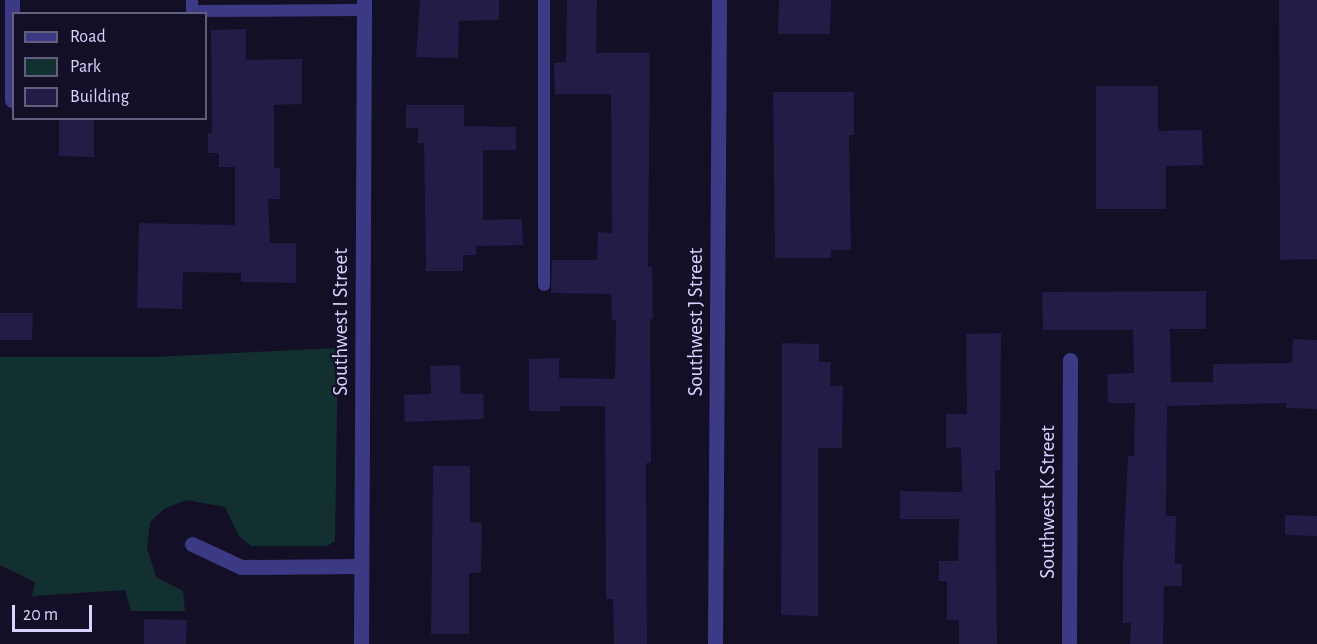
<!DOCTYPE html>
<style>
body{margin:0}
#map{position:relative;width:1317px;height:644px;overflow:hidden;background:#130f26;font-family:"Alegreya Sans",sans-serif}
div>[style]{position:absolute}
.green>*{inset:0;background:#12302f}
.building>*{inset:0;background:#241b47}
.service>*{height:12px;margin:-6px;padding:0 6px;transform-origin:6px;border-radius:6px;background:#3d3a85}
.minor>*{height:15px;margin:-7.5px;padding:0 7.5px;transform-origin:7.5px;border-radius:7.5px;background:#3d3a85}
span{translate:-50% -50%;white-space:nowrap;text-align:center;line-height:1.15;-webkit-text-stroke:4.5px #130f26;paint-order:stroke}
.street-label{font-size:21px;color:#d9d4ff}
.legend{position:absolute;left:12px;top:12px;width:195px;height:108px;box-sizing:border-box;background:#130f26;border:2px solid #625e7d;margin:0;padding:8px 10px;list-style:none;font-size:18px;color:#d9d4ff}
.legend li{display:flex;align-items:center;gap:12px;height:30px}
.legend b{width:30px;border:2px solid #625e7d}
.scale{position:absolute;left:12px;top:605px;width:80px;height:27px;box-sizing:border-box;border:3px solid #d9d4ff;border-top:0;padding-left:8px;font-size:18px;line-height:21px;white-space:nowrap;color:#d9d4ff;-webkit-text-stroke:4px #130f26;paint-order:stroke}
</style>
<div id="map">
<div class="green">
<div style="clip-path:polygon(338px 348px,335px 541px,327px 546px,251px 546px,239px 536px,225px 507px,186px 500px,164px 509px,150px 522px,147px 548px,156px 577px,183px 591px,185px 611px,131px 611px,125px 590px,32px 596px,35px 582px,0 565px,0 357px,154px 357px)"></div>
</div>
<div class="building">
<div style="clip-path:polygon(420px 0,499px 0,499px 20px,459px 21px,458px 58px,416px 57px)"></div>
<div style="clip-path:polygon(567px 0,597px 0,596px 53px,650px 53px,648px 267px,652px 267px,653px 319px,650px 319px,651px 463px,646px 463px,647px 644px,614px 644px,613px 599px,606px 599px,605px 406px,560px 406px,560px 411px,529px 411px,529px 359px,559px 358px,559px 378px,615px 379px,616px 320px,612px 320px,611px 294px,551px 293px,552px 260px,597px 260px,598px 232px,612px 233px,611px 94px,555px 94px,554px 63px,566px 62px)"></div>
<div style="clip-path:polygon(779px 0,831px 0,830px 34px,778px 34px)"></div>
<div style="clip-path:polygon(1279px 0,1317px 0,1317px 259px,1280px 260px)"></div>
<div style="clip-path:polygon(246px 29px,246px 60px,302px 59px,302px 104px,274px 105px,274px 168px,280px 168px,280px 199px,268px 199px,270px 243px,296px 243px,296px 283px,241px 282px,241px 273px,183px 272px,182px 309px,137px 308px,139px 223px,235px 225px,235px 167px,219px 167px,219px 153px,208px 153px,208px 133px,212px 133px,211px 30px)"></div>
<div style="clip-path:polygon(1096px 86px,1158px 86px,1158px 131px,1202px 130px,1203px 165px,1166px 166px,1166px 209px,1096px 209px)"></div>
<div style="clip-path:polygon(773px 92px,854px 92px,854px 135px,849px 135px,851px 250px,831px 250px,831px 258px,775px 258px)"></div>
<div style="clip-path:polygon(406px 105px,464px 105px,464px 126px,516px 127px,516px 150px,483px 150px,483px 220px,522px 219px,523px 245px,476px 246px,476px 255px,463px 255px,463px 271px,426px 271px,424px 143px,418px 143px,418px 128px,406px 128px)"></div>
<div style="clip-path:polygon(59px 118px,94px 118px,94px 157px,59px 156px)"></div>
<div style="clip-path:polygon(1206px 291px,1206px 329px,1170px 329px,1171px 382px,1213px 382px,1213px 364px,1292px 363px,1293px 339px,1317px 340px,1317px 409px,1286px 408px,1286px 403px,1167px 406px,1166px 516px,1176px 516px,1175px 564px,1182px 564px,1182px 586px,1164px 586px,1163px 644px,1130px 644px,1131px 623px,1123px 623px,1123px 563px,1128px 456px,1134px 456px,1135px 403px,1108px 403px,1107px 374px,1134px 373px,1133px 330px,1043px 330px,1042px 292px)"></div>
<div style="clip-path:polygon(0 313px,33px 313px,32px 340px,0 340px)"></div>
<div style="clip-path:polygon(1001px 333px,1000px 470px,995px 470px,997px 644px,959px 644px,959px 620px,947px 620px,947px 581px,939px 581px,939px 561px,958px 561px,959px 519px,900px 519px,900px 491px,962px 492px,961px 447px,946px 448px,946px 414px,967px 414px,966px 334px)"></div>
<div style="clip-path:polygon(782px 343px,819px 344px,819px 362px,831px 362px,830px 386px,843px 386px,842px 448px,818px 448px,818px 616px,781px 615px)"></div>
<div style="clip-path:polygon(460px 365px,461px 394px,483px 394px,484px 419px,405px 422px,404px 395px,431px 394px,430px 366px)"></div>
<div style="clip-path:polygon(433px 466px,470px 466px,470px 522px,482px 523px,481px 573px,469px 573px,469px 634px,431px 634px)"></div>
<div style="clip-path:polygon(1285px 515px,1317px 516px,1317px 536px,1285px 535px)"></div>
<div style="clip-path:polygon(144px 619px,187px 620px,186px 644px,144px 644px)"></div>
</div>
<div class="service">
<div style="left:192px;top:0;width:11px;rotate:90deg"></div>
<div style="left:192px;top:11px;width:172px;rotate:-0.3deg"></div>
<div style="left:544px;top:285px;width:285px;rotate:-90deg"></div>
</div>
<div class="minor">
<div style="left:12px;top:0;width:100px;rotate:90deg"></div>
<div style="left:192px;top:544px;width:54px;rotate:25.1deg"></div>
<div style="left:241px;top:567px;width:120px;rotate:-0.5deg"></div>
<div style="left:361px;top:644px;width:644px;rotate:-89.73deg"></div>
<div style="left:715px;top:644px;width:644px;rotate:-89.64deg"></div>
<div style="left:1069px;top:644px;width:284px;rotate:-89.8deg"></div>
</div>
<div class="street-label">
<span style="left:341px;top:322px;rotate:-90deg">Southwest I Street</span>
<span style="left:696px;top:322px;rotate:-90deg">Southwest J Street</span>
<span style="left:1048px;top:502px;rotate:-90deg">Southwest K Street</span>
</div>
<ul class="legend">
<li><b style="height:8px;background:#3d3a85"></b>Road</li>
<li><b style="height:16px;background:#12302f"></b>Park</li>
<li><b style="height:16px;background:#241b47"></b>Building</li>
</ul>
<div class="scale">20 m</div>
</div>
